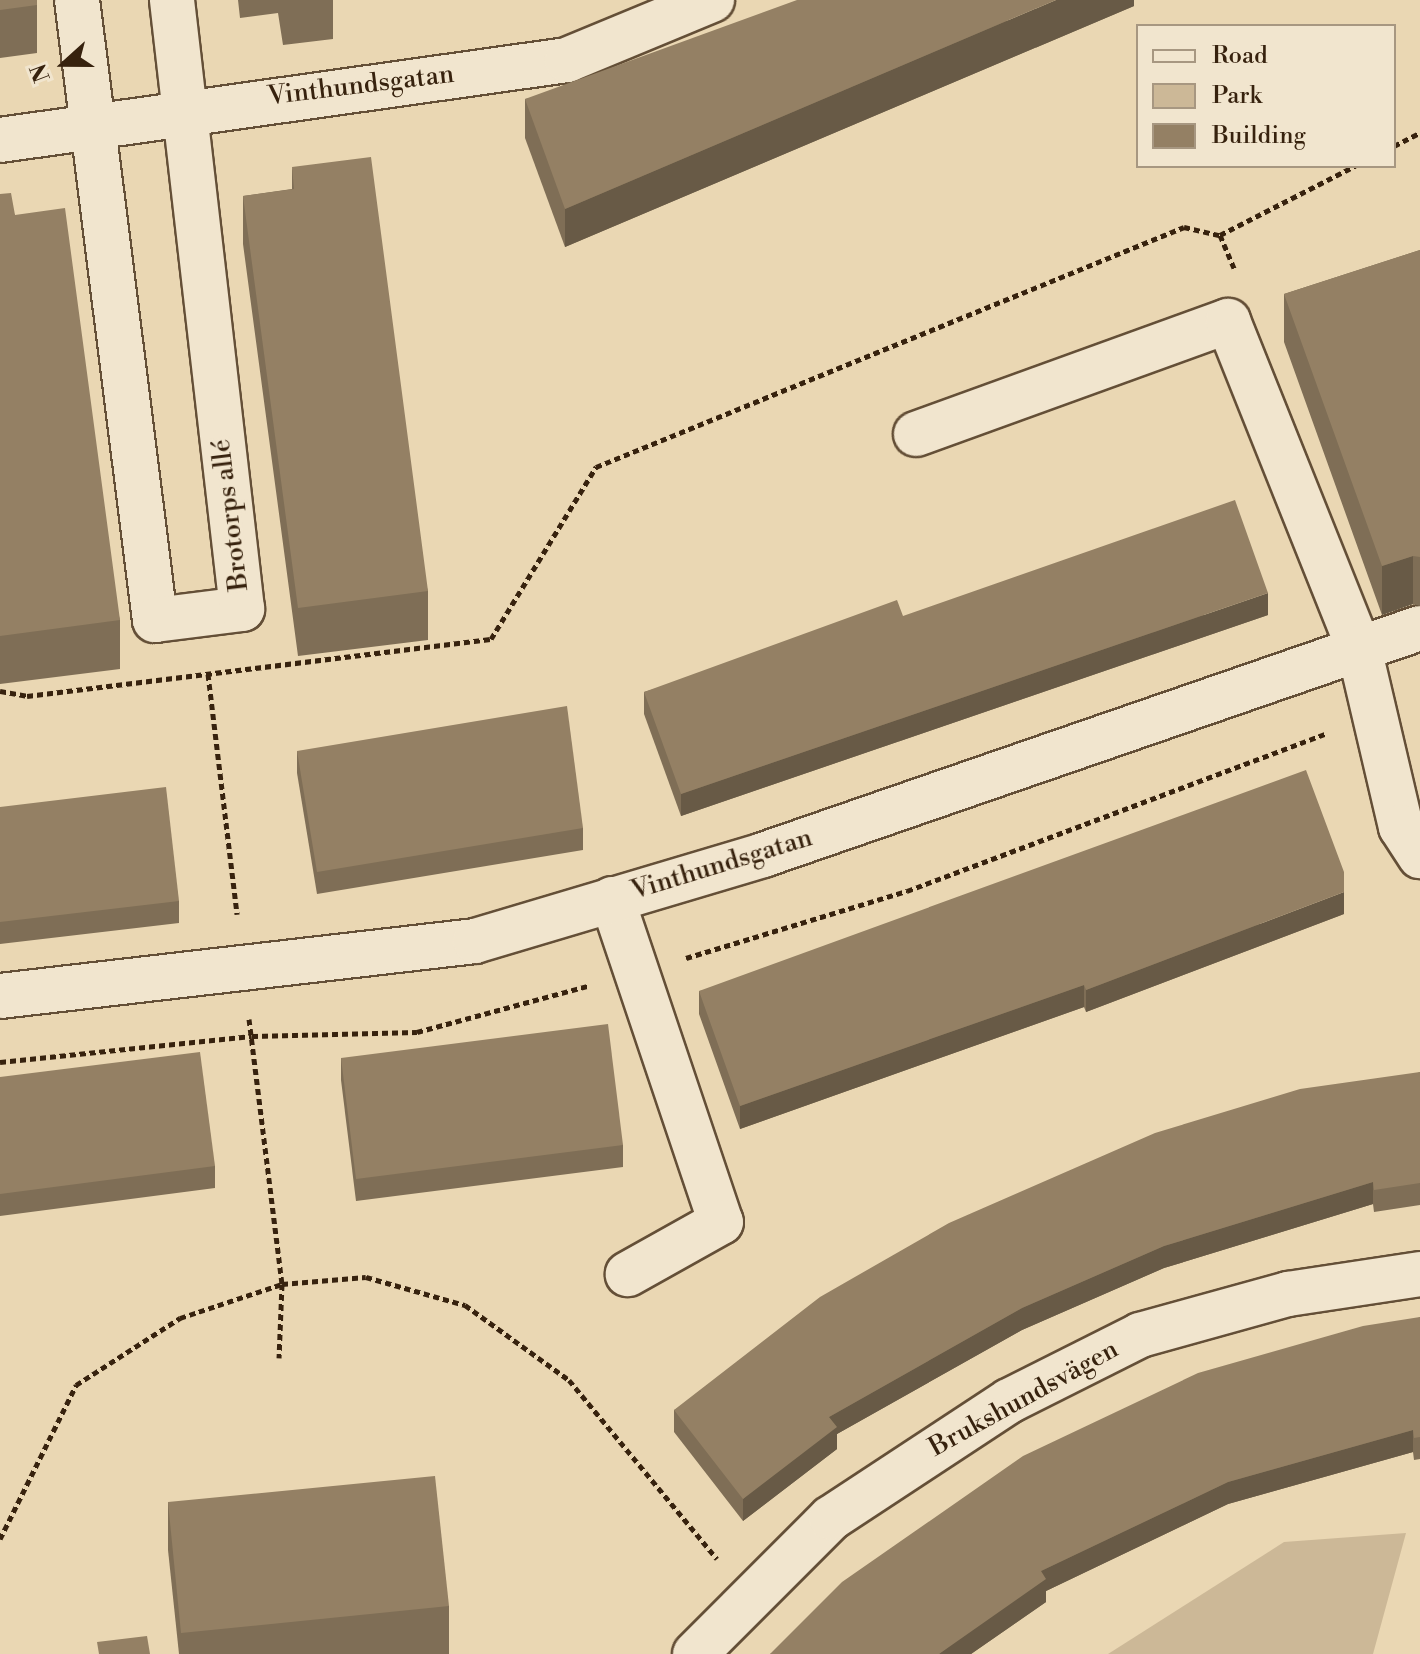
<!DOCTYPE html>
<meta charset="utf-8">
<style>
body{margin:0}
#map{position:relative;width:1420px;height:1654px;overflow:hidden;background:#ead7b3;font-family:"Libre Bodoni",serif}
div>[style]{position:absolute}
.green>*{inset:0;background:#ccb897}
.path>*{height:5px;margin-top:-2.5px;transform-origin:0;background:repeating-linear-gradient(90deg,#37220e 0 6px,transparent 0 10px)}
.roads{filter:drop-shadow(2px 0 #644f37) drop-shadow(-2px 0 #644f37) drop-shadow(0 2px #644f37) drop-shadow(0 -2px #644f37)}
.minor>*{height:44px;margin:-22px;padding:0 22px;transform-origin:22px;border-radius:22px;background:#f1e5ce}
.wall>*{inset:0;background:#7f6e56}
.shaded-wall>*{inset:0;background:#685a46}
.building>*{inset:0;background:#948064}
span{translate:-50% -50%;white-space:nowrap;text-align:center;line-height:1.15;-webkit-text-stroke:6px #f1e5ce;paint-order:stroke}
.street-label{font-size:26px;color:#37220e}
.legend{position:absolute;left:1136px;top:24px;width:260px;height:144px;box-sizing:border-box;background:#f1e5ce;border:2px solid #a79781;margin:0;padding:10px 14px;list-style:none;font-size:24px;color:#37220e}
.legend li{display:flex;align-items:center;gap:16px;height:40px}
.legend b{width:40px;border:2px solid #a79781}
.north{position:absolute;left:24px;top:24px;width:80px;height:80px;-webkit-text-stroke:6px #f1e5ce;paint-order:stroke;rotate:249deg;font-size:22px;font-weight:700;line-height:32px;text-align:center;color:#37220e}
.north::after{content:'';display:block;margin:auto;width:28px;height:36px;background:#37220e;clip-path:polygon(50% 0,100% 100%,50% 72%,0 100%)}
</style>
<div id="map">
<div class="green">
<div style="clip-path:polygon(1406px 1533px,1373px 1654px,1108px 1654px,1284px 1542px)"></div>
</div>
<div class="path">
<div style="left:1394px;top:146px;width:29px;rotate:-27deg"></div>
<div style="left:1220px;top:235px;width:152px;rotate:-27.1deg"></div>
<div style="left:208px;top:674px;width:242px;rotate:83.1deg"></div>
<div style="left:0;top:691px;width:27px;rotate:10deg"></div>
<div style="left:27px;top:696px;width:467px;rotate:-7deg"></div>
<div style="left:491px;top:639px;width:202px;rotate:-58.6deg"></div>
<div style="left:596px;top:467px;width:635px;rotate:-22.2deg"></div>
<div style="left:1184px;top:227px;width:37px;rotate:13deg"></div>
<div style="left:1220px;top:235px;width:36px;rotate:67deg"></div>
<div style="left:686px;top:958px;width:231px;rotate:-16.9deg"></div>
<div style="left:907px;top:891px;width:447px;rotate:-20.6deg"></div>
<div style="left:249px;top:1019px;width:267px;rotate:82.9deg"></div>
<div style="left:282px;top:1284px;width:74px;rotate:92.3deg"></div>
<div style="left:0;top:1062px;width:253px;rotate:-5.9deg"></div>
<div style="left:252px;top:1036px;width:165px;rotate:-1.4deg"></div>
<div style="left:417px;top:1032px;width:177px;rotate:-15.1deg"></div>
<div style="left:0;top:1539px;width:172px;rotate:-63.7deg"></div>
<div style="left:76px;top:1385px;width:124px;rotate:-32.8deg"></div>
<div style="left:180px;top:1318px;width:108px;rotate:-18.4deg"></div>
<div style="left:282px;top:1284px;width:84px;rotate:-4.8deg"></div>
<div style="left:366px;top:1277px;width:103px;rotate:15.8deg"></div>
<div style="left:465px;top:1305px;width:128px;rotate:35.8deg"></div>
<div style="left:569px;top:1380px;width:232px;rotate:50.4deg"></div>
</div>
<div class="roads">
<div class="minor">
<div style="left:77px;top:0;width:625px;rotate:82.83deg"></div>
<div style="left:155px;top:620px;width:88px;rotate:-7.2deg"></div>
<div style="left:242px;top:609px;width:613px;rotate:-96.56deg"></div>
<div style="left:0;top:140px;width:573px;rotate:-8.03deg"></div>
<div style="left:567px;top:60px;width:157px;rotate:-22.5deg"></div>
<div style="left:916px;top:434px;width:332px;rotate:-19.9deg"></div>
<div style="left:1228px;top:321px;width:352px;rotate:68.2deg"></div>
<div style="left:1359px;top:648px;width:184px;rotate:76.8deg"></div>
<div style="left:1401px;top:827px;width:35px;rotate:57deg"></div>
<div style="left:612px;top:899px;width:341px;rotate:71.4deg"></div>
<div style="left:721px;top:1222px;width:107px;rotate:150.8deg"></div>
<div style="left:0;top:996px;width:478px;rotate:-6.6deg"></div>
<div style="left:475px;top:941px;width:301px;rotate:-16.6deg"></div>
<div style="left:763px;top:855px;width:695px;rotate:-19.06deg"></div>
<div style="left:695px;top:1654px;width:192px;rotate:-45deg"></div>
<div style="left:831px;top:1518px;width:213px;rotate:-33.3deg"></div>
<div style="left:1009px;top:1401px;width:147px;rotate:-26.7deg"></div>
<div style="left:1140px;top:1335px;width:154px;rotate:-15.5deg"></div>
<div style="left:1288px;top:1294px;width:134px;rotate:-8.6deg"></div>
</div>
</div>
<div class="wall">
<div style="clip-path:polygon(0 0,37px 5px,37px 53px,0 58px)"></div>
<div style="clip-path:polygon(238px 0,333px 0,333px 39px,283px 45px,278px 13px,240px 18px)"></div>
<div style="clip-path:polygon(1134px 0,1134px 6px,565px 247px,525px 138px,525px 99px)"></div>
<div style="clip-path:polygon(292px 167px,428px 591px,428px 640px,298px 656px,243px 244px,243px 196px,292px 189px)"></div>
<div style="clip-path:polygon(0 194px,15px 215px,120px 620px,120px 669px,0 684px)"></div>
<div style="clip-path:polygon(1420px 250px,1420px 606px,1413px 604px,1382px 615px,1284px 342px,1284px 294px)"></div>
<div style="clip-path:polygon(1268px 615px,681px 816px,644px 714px,644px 692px,903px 616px)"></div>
<div style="clip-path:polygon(297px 751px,583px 828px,583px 850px,317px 894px,297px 773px)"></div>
<div style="clip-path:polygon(0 807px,179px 901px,179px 923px,0 944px)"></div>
<div style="clip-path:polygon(1344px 914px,1086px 1012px,1084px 1007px,740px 1129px,699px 1014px,699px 991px)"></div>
<div style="clip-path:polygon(341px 1058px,623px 1145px,623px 1167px,356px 1201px,341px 1080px)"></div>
<div style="clip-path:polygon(1420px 1072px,1420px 1205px,1374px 1212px,1373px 1204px,1164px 1268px,1022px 1330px,837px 1434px,837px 1449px,743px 1521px,674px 1432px,674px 1410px)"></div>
<div style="clip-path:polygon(0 1077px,215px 1166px,215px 1188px,0 1216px)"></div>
<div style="clip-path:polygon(1420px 1317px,1420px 1459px,1414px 1460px,1413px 1452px,1228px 1504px,1046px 1591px,1046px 1602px,971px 1654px,770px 1654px)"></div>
<div style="clip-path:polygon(168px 1502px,449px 1606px,449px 1654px,179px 1654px,168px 1550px)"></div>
</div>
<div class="shaded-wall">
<div style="clip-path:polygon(1056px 0,1134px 0,1134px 6px,565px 247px,565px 209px)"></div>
<div style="clip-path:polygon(1413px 556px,1413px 604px,1382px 615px,1382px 566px)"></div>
<div style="clip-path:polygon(1268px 593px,1268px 615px,681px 816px,681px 794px)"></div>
<div style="clip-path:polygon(1344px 892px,1344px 914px,1086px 1012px,1086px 990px)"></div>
<div style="clip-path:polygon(1084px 985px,1084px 1007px,740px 1129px,740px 1106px)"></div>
<div style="clip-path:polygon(1373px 1182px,1373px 1204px,1164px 1268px,1022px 1330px,837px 1434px,837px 1449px,743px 1521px,743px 1499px,829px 1417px,1022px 1308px,1164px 1246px)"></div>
<div style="clip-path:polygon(1413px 1430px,1413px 1452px,1228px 1504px,1046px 1591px,1046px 1602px,971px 1654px,939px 1654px,1041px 1571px,1228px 1482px)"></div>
</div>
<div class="building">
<div style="clip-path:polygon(0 0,37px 0,37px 5px,0 10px)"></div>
<div style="clip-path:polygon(797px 0,1056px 0,565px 209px,525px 99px)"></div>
<div style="clip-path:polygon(371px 157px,428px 591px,298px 608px,243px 196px,294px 189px,292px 167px)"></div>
<div style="clip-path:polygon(11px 193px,15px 215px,65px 208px,120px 620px,0 636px,0 194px)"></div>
<div style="clip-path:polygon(1420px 250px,1420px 557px,1413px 556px,1382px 566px,1284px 294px)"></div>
<div style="clip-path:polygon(1235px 500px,1268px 593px,681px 794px,644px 692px,897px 600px,903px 616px)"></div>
<div style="clip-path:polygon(567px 706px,583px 828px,317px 872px,297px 751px)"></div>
<div style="clip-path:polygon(1306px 770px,1344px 872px,1344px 892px,1086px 990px,1084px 985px,740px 1106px,699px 991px)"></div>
<div style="clip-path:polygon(166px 787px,179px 901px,0 922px,0 807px)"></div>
<div style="clip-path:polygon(608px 1024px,623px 1145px,356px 1179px,341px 1058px)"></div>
<div style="clip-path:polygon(200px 1052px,215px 1166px,0 1194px,0 1077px)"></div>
<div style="clip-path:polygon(1420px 1072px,1420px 1183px,1374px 1190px,1373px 1182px,1164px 1246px,1022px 1308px,829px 1417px,837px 1427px,743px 1499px,674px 1410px,820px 1297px,949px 1223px,1155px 1133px,1300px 1089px)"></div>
<div style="clip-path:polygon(1420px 1317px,1420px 1437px,1414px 1438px,1413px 1430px,1228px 1482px,1041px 1571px,1046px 1579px,939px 1654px,770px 1654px,842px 1582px,1023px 1456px,1198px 1373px,1363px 1326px)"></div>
<div style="clip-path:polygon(435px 1476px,449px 1606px,181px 1633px,168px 1502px)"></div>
<div style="clip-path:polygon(147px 1636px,150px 1654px,99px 1654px,97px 1642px)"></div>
</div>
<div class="street-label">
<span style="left:361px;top:86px;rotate:-7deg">Vinthundsgatan</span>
<span style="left:231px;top:515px;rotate:-97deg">Brotorps allé</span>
<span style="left:722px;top:865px;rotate:-17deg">Vinthundsgatan</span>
<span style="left:1024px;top:1399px;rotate:-29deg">Brukshundsvägen</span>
</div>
<ul class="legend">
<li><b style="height:10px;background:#f1e5ce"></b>Road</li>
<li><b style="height:22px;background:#ccb897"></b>Park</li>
<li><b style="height:22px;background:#948064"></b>Building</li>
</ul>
<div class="north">N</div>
</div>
